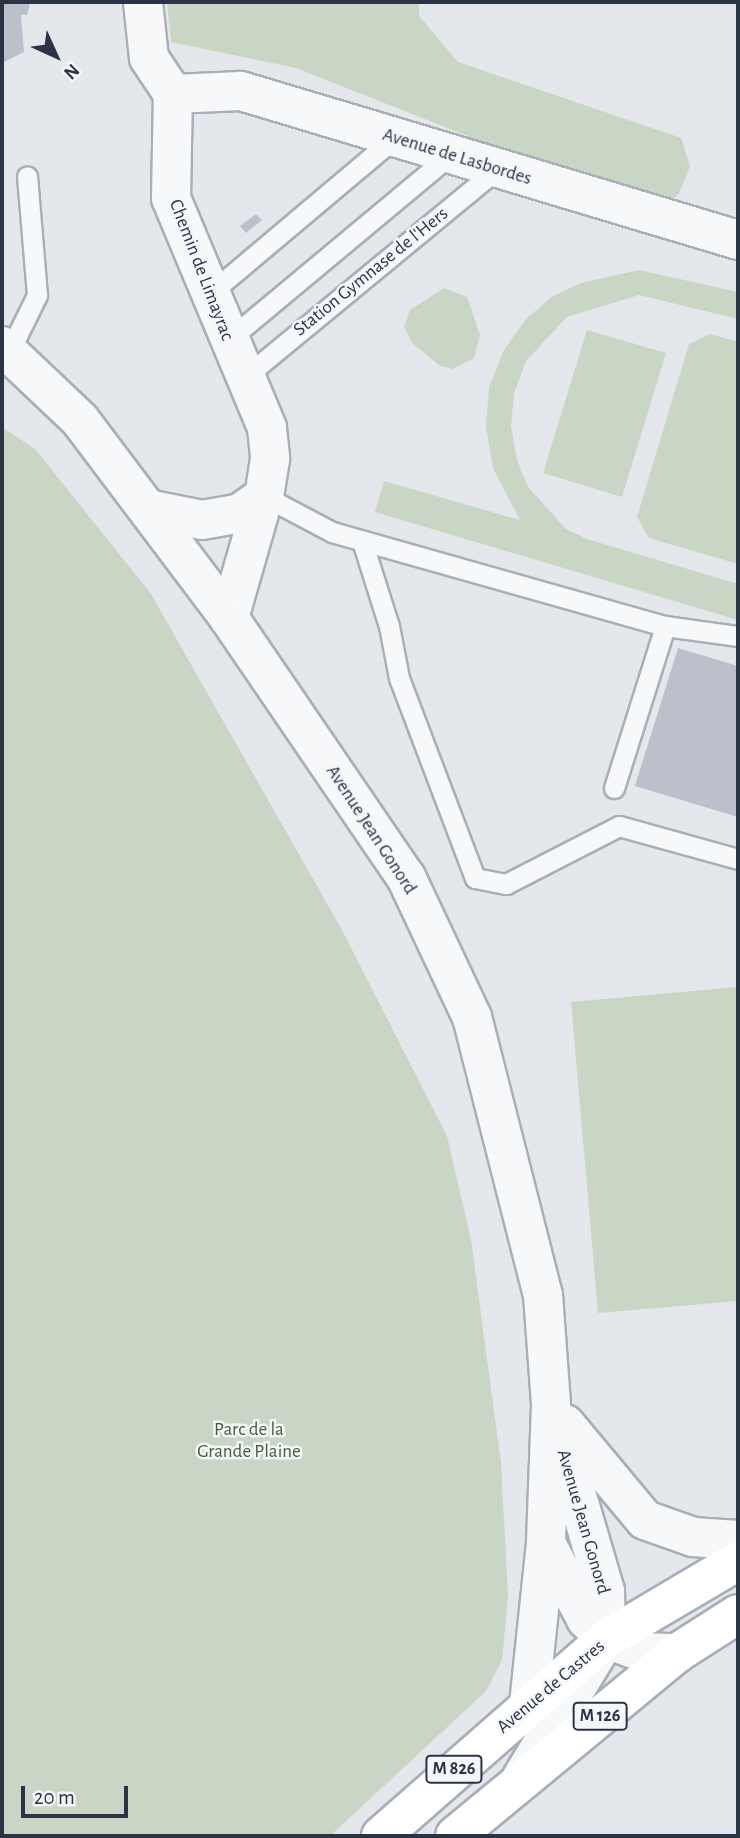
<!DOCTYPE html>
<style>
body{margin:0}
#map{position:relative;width:740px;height:1838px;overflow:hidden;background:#e4e7ec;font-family:"Alegreya Sans",sans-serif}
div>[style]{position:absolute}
.green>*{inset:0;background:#c9d6c5}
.building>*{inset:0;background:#bbc0ca}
.roads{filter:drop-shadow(2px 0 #a9aeb7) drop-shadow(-2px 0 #a9aeb7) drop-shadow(0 2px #a9aeb7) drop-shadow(0 -2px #a9aeb7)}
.service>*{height:19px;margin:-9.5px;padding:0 9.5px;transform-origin:9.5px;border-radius:9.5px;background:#f7f8fa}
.minor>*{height:38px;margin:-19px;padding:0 19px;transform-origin:19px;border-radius:19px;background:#f7f8fa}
.tertiary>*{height:38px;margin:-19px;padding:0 19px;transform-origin:19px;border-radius:19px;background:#f7f8fa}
.primary>*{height:38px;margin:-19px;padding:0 19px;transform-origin:19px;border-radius:19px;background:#fff}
span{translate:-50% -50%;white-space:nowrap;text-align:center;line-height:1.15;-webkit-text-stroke:5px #f4f6f9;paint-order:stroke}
.shield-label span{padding:2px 5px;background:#f4f6f9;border:2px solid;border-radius:5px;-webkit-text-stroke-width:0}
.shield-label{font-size:18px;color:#2b3445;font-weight:700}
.street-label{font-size:19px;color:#2b3445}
.park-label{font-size:19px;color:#3f6138}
.frame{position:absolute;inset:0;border:4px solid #2b3445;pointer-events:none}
.north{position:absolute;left:21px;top:21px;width:70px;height:70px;-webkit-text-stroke:5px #f4f6f9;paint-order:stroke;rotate:135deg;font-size:19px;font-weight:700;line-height:28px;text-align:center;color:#2b3445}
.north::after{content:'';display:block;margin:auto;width:24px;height:32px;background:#2b3445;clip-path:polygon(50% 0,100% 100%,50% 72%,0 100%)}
.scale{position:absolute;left:21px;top:1786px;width:107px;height:32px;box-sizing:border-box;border:4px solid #2b3445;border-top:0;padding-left:9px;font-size:21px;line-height:24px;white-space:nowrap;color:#2b3445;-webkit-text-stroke:5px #f4f6f9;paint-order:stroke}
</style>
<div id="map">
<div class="green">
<div style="clip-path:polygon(167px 2px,419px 2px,419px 16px,458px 62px,681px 138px,690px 166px,679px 194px,657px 211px,296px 68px,171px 42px)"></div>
<div style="clip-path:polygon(639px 270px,738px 292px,738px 319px,639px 295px,567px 317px,526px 361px,514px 393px,511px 426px,517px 460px,528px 487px,566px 529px,587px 539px,738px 584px,738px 620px,375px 512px,384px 481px,520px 520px,493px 468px,486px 427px,489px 387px,504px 350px,526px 319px,553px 296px,581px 283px)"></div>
<div style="clip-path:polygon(444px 288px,467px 297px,480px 335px,474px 358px,453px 369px,440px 366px,412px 343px,404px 327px,410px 310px)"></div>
<div style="clip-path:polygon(587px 330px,666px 353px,622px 497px,543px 473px)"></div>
<div style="clip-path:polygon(710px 334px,738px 342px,738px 564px,649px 538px,637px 517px,689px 344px)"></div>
<div style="clip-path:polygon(2px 427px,35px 449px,151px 594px,342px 930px,447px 1136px,471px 1240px,501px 1463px,508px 1595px,502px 1660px,486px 1691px,330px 1836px,2px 1836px)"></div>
<div style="clip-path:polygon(738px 987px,738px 1301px,598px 1313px,571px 1002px)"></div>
</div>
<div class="building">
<div style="clip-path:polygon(2px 2px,30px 3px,27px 15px,21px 15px,24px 52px,2px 63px)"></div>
<div style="clip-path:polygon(256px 214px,262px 220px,246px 233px,240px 226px)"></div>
<div style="clip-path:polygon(678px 648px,738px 666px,738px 817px,635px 786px)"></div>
</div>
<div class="roads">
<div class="service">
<div style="left:209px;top:294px;width:242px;rotate:-40.1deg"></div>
<div style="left:228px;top:340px;width:289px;rotate:-39.8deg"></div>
<div style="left:9px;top:352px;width:64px;rotate:-63.8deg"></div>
<div style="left:37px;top:295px;width:119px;rotate:-94.8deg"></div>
<div style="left:246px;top:376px;width:325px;rotate:-39.5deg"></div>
<div style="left:264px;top:496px;width:77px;rotate:27.9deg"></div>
<div style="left:332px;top:532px;width:346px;rotate:15.8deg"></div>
<div style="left:665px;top:626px;width:74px;rotate:7.8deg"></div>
<div style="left:362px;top:541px;width:89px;rotate:72.4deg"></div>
<div style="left:389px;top:626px;width:53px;rotate:79.1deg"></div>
<div style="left:399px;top:678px;width:214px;rotate:69.2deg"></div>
<div style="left:475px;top:878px;width:32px;rotate:11deg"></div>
<div style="left:506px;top:884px;width:127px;rotate:-27.2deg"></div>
<div style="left:619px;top:826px;width:123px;rotate:15.5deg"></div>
<div style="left:614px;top:788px;width:170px;rotate:-72.5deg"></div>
</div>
<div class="minor">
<div style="left:143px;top:2px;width:56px;rotate:83.9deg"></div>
<div style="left:149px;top:58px;width:43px;rotate:56.3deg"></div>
<div style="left:173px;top:94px;width:104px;rotate:91.1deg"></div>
<div style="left:171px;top:198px;width:249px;rotate:67.3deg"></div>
<div style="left:267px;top:428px;width:31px;rotate:84deg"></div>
<div style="left:270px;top:459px;width:37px;rotate:99deg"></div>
<div style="left:264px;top:496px;width:127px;rotate:106deg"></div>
<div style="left:173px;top:94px;width:68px;rotate:-2.5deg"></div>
<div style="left:241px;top:91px;width:519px;rotate:16.69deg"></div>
<div style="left:153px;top:510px;width:50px;rotate:11.5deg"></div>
<div style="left:202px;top:520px;width:39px;rotate:-10deg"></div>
<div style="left:240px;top:513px;width:29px;rotate:-35deg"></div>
</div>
<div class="tertiary">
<div style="left:2px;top:346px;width:108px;rotate:43.5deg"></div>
<div style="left:80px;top:420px;width:248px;rotate:53deg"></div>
<div style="left:229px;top:618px;width:314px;rotate:55.7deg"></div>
<div style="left:406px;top:877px;width:155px;rotate:64.8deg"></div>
<div style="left:472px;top:1017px;width:287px;rotate:75.7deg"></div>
<div style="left:543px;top:1295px;width:110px;rotate:85.8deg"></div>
<div style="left:551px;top:1405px;width:138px;rotate:92.1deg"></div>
<div style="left:546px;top:1543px;width:163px;rotate:96deg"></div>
<div style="left:565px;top:1424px;width:125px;rotate:50.2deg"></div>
<div style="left:645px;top:1520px;width:51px;rotate:19.5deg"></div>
<div style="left:693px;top:1537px;width:45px;rotate:3.8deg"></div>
<div style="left:546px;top:1543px;width:86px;rotate:62.2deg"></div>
<div style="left:586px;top:1619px;width:28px;rotate:45deg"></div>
<div style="left:606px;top:1639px;width:37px;rotate:20deg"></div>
<div style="left:641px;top:1652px;width:36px;rotate:2deg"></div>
<div style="left:522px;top:1777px;width:162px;rotate:-58.7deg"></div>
<div style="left:606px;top:1639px;width:48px;rotate:-91.2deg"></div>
<div style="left:605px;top:1591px;width:159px;rotate:-106.4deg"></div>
</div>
<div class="primary">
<div style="left:381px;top:1836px;width:299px;rotate:-41.2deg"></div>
<div style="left:606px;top:1639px;width:153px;rotate:-30.6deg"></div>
<div style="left:455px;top:1836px;width:288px;rotate:-39.5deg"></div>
<div style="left:677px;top:1653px;width:72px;rotate:-32.6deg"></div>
</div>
</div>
<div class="shield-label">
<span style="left:600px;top:1716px">M 126</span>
<span style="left:454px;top:1769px">M 826</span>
</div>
<div class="street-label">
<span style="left:457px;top:157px;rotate:17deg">Avenue de Lasbordes</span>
<span style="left:201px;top:270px;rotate:69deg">Chemin de Limayrac</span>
<span style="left:371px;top:272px;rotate:-39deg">Station Gymnase de l'Hers</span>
<span style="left:371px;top:830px;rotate:57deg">Avenue Jean Gonord</span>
<span style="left:583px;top:1522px;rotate:74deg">Avenue Jean Gonord</span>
<span style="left:551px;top:1687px;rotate:-40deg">Avenue de Castres</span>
</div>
<div class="park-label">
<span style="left:249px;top:1441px">Parc de la<br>Grande Plaine</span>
</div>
<div class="frame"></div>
<div class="north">N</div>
<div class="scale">20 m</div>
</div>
